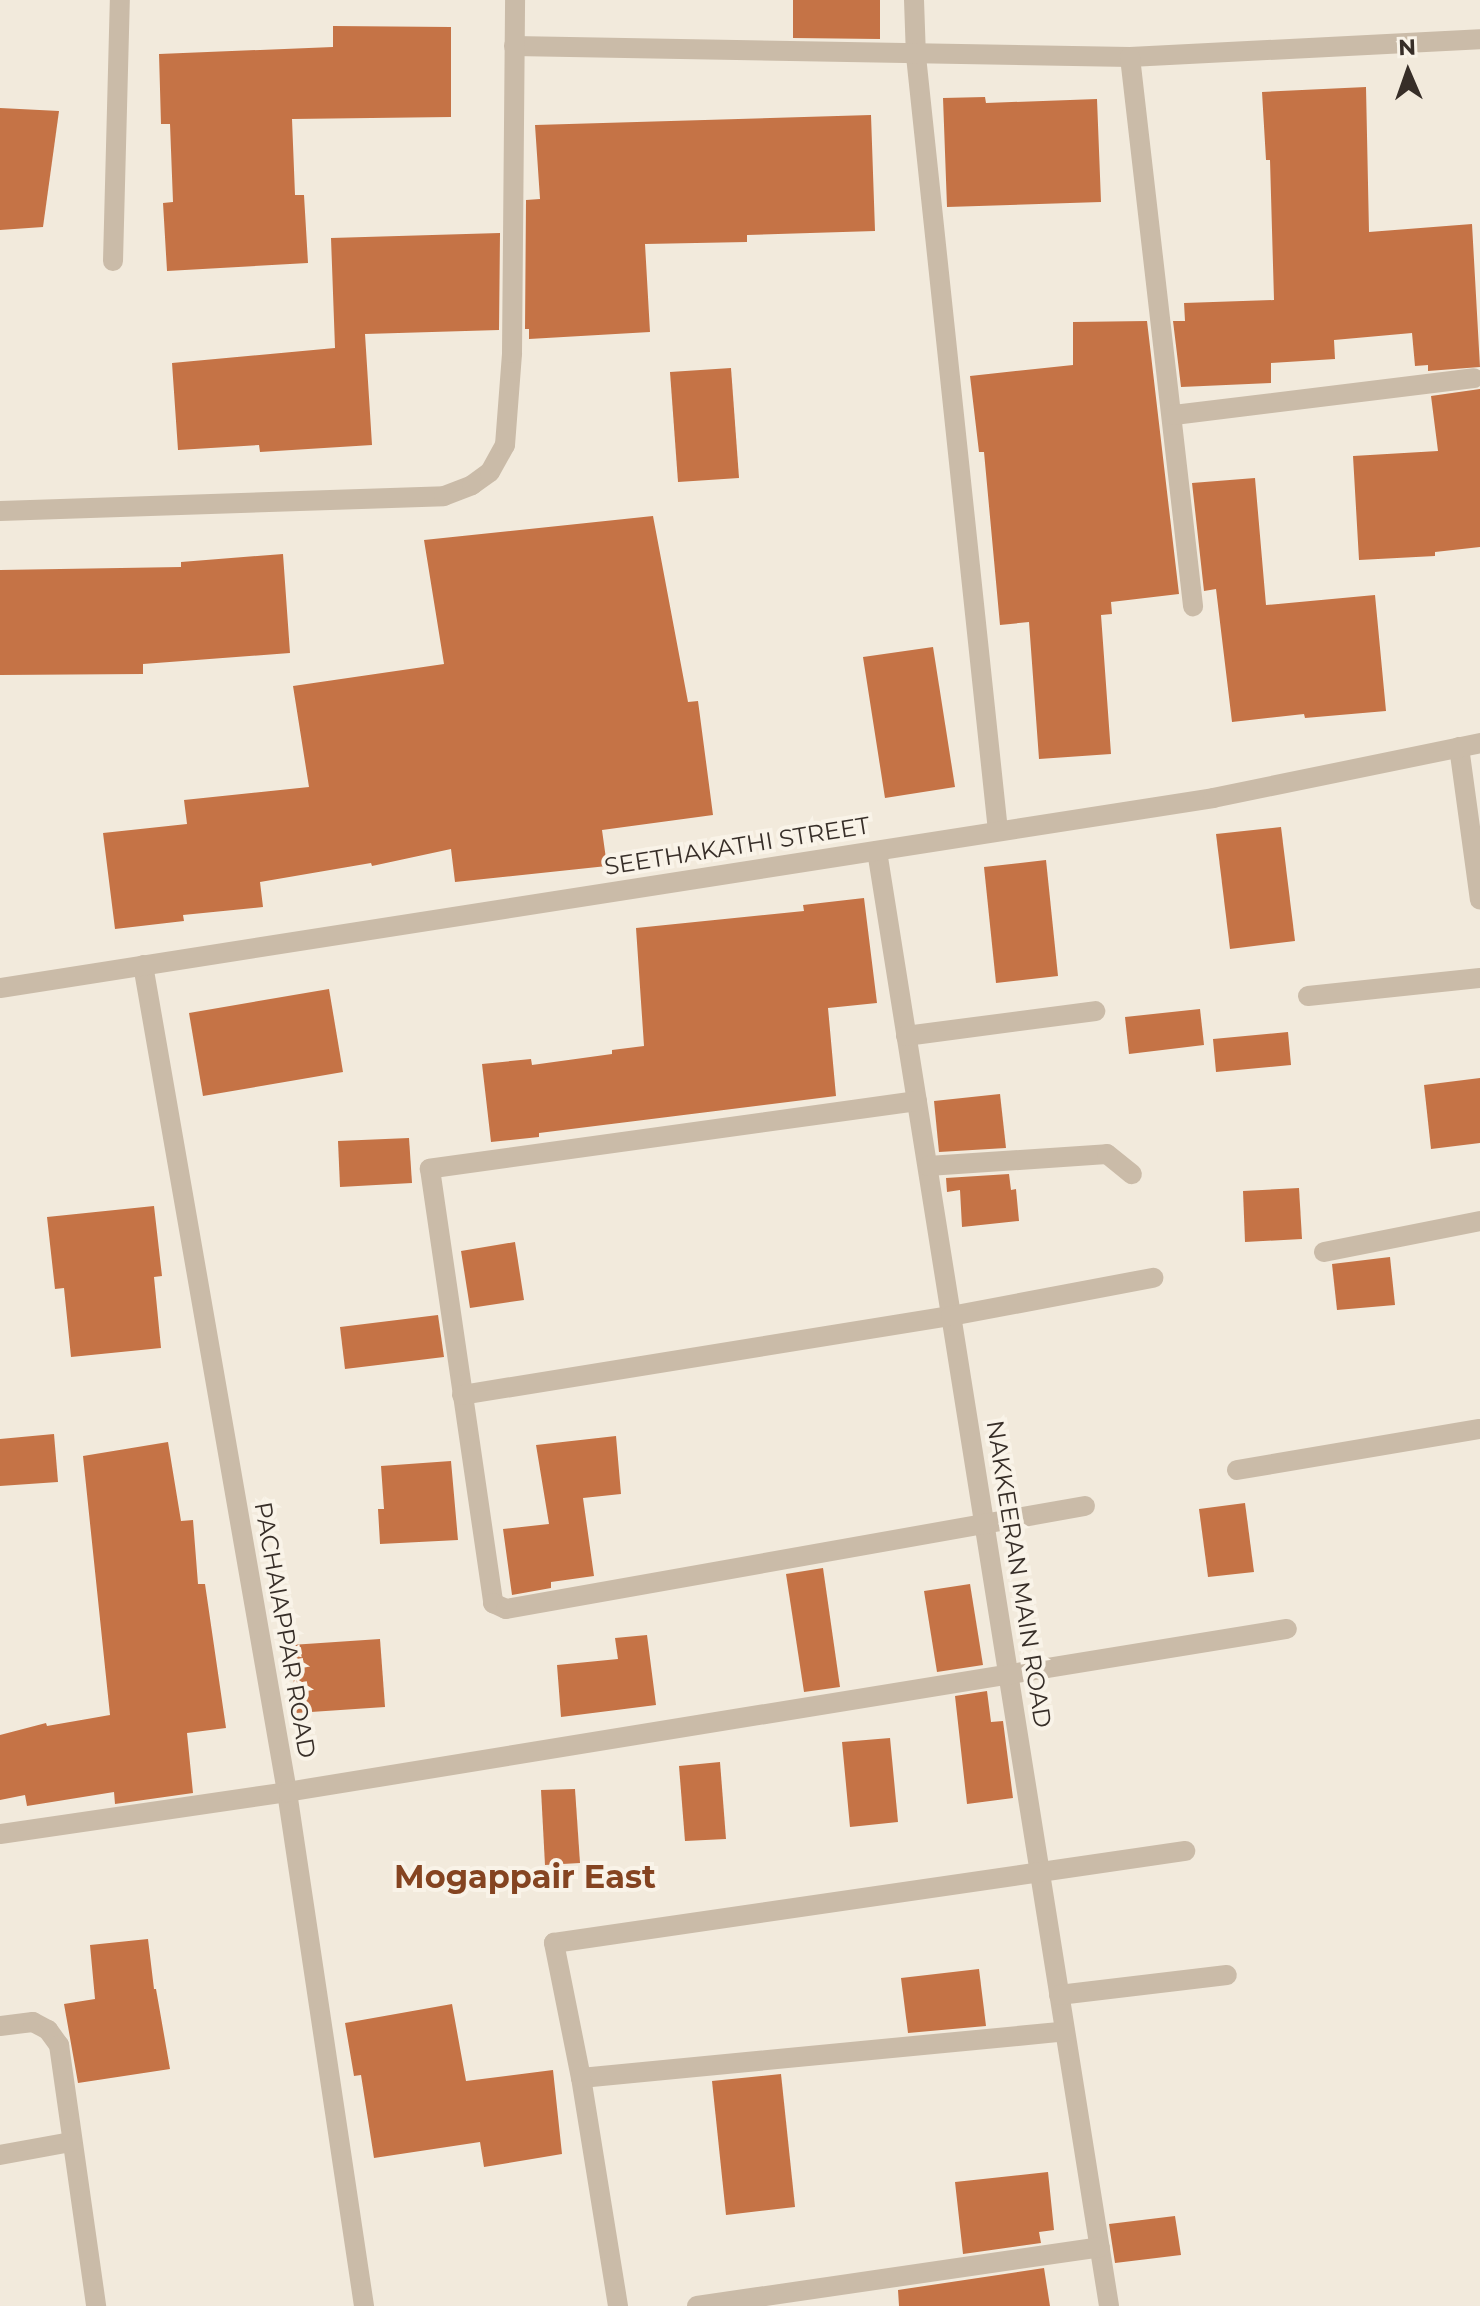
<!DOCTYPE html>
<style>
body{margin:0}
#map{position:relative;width:1480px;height:2306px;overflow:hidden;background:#f2eadc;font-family:Montserrat,sans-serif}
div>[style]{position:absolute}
.building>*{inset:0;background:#c57346}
.minor>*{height:20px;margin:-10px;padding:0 10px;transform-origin:10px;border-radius:10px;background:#cabba8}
.tertiary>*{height:20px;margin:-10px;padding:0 10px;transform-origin:10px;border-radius:10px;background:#cabba8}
span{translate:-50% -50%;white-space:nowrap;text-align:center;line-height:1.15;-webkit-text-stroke:8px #f9f3e8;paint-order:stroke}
.street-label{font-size:24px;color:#372e28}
.district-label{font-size:32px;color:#854421;font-weight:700}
.north{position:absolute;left:1368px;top:32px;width:80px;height:80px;-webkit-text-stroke:6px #f9f3e8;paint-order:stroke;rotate:358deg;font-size:22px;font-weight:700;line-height:32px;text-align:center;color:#372e28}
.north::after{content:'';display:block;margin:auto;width:28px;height:36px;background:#372e28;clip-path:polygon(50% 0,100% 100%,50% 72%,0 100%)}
</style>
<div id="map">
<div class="building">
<div style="clip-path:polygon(793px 0,880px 0,880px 39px,793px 38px)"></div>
<div style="clip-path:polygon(333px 26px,451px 27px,451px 117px,292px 119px,295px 195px,304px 195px,308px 263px,167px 271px,163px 203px,173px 202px,170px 124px,161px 124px,159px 54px,333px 47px)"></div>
<div style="clip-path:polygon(1366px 87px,1369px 232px,1472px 224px,1480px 367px,1428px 371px,1428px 365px,1415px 366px,1412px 333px,1334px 340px,1335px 359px,1271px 363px,1271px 383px,1181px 387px,1173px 321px,1185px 321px,1184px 303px,1274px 300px,1270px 160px,1266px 160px,1262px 92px)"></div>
<div style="clip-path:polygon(985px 97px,986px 103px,1097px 99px,1101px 202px,947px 207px,943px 98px)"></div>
<div style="clip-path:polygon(0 108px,59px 111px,43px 227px,0 230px)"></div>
<div style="clip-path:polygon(871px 115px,875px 231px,747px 235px,747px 242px,645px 244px,650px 332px,529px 339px,529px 329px,525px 329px,526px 200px,540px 199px,535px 125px)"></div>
<div style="clip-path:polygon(500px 233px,499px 330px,365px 334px,372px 445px,260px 452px,259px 445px,178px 450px,172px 363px,335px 348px,331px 238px)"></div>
<div style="clip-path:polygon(1147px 321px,1179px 594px,1111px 602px,1112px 614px,1101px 615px,1111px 754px,1039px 759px,1029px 622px,1000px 625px,984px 452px,979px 452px,970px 376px,1073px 365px,1073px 322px)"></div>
<div style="clip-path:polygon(731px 368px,739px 478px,678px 482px,670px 372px)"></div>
<div style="clip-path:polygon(1480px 389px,1480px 547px,1435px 552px,1435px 556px,1359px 560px,1353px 456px,1438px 451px,1431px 396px)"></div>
<div style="clip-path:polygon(1255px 478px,1266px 605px,1375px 595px,1386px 711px,1305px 718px,1304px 714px,1232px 722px,1216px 589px,1204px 591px,1192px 483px)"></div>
<div style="clip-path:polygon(653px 516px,688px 702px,698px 701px,713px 815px,602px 830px,607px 866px,455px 882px,451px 849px,372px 866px,371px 863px,260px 882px,263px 907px,183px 915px,184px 921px,115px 929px,103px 833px,187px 824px,184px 800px,309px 787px,293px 686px,444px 664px,424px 540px)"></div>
<div style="clip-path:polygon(283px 554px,290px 653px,143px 664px,143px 674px,0 675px,0 570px,181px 567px,181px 562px)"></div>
<div style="clip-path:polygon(933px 647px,955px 787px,885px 798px,863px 657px)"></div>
<div style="clip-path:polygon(1281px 827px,1295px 941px,1230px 949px,1216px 834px)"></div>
<div style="clip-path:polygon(1046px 860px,1058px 976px,996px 983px,984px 867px)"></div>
<div style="clip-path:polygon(864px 898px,877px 1003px,828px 1008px,836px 1096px,539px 1133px,539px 1137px,491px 1142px,482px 1064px,531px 1059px,532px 1065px,612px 1054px,612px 1050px,644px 1046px,636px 928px,804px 911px,803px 905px)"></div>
<div style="clip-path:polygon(329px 989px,343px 1072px,203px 1096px,189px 1013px)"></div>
<div style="clip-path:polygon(1200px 1009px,1204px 1045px,1129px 1054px,1125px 1017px)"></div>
<div style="clip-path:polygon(1288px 1032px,1291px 1065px,1216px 1072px,1213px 1039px)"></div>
<div style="clip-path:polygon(1480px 1078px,1480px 1143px,1431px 1149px,1424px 1085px)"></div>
<div style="clip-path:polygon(1000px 1094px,1006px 1148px,939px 1152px,934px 1101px)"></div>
<div style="clip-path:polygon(409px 1138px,412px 1183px,340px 1187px,338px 1141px)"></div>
<div style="clip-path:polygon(1009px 1174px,1011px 1190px,1016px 1189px,1019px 1221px,962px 1227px,960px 1190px,947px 1192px,946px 1178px)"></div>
<div style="clip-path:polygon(1299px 1188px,1302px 1239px,1245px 1242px,1243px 1191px)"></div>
<div style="clip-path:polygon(154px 1206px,162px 1276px,154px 1277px,161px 1348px,71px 1357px,64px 1288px,55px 1289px,47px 1217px)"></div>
<div style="clip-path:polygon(515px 1242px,524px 1300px,470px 1308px,461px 1251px)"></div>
<div style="clip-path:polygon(1390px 1257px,1395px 1305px,1337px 1310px,1332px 1264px)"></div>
<div style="clip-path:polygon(438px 1315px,444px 1357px,345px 1369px,340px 1327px)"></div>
<div style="clip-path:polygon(54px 1434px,58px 1482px,0 1486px,0 1439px)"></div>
<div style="clip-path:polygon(616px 1436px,621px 1494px,583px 1498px,594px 1576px,551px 1582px,551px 1588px,512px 1595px,503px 1529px,549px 1524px,536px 1445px)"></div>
<div style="clip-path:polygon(168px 1442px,181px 1521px,193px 1520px,198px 1584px,205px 1584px,226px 1728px,187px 1733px,193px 1793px,115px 1804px,114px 1792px,27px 1806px,25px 1795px,0 1800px,0 1735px,46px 1723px,47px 1726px,110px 1715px,83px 1456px)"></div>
<div style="clip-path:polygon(451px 1461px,458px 1540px,380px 1544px,378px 1509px,384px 1509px,381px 1466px)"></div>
<div style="clip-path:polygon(1245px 1503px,1254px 1572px,1208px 1577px,1199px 1509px)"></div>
<div style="clip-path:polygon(823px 1568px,840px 1687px,804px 1692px,786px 1574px)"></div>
<div style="clip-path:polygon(970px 1584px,983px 1665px,937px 1672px,924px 1591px)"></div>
<div style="clip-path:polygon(647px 1635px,656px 1705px,561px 1717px,557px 1665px,618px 1659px,615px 1638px)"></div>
<div style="clip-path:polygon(380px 1639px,385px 1707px,296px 1713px,291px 1645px)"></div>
<div style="clip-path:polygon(987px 1691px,991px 1722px,1003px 1721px,1013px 1798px,967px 1804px,955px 1696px)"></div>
<div style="clip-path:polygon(890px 1738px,898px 1822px,850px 1827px,842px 1742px)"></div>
<div style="clip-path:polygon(720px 1762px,726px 1839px,685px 1841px,679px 1766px)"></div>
<div style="clip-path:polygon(575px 1789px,580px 1863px,545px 1865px,541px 1790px)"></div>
<div style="clip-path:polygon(148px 1939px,154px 1989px,156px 1989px,170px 2069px,78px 2083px,64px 2004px,95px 1999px,90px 1945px)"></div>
<div style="clip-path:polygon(979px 1969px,986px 2026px,908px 2033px,901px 1978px)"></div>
<div style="clip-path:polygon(452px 2004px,466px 2081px,553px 2070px,562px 2154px,484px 2167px,480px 2142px,374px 2158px,361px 2075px,354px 2076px,345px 2023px)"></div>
<div style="clip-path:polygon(781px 2074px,795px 2207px,726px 2215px,712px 2081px)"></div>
<div style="clip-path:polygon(1048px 2172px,1054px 2230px,1039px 2232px,1041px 2243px,963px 2254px,955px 2182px)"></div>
<div style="clip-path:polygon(1175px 2216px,1181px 2255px,1115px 2263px,1109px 2224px)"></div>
<div style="clip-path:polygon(1044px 2268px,1050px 2306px,899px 2306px,898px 2290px)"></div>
</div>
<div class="minor">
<div style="left:914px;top:0;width:56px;rotate:88deg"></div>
<div style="left:916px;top:56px;width:779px;rotate:83.96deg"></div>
<div style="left:514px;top:46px;width:616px;rotate:1.02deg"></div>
<div style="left:1130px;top:57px;width:350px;rotate:-2.9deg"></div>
<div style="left:1130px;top:57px;width:553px;rotate:83.45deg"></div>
<div style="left:113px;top:261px;width:261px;rotate:-88.5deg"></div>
<div style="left:1174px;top:415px;width:302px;rotate:-7deg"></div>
<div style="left:0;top:511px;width:444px;rotate:-1.9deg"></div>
<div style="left:444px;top:496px;width:30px;rotate:-21deg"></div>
<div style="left:472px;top:485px;width:22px;rotate:-36deg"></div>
<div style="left:490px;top:472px;width:31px;rotate:-61deg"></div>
<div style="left:505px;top:445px;width:92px;rotate:-85.6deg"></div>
<div style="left:512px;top:353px;width:353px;rotate:-89.5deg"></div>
<div style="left:1459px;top:747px;width:154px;rotate:82.2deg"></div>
<div style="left:877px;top:851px;width:1473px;rotate:80.94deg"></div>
<div style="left:143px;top:965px;width:839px;rotate:80.12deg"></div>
<div style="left:287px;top:1792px;width:520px;rotate:81.48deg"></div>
<div style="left:1308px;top:996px;width:173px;rotate:-6deg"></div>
<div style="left:906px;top:1036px;width:191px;rotate:-7.5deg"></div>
<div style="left:917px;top:1101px;width:492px;rotate:172.1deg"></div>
<div style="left:430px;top:1169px;width:439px;rotate:81.7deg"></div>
<div style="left:493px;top:1603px;width:14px;rotate:25deg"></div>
<div style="left:506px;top:1609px;width:588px;rotate:-10.09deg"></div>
<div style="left:928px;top:1166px;width:179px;rotate:-3.8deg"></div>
<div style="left:1107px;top:1154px;width:32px;rotate:39deg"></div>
<div style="left:1324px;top:1252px;width:159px;rotate:-11.2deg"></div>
<div style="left:462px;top:1395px;width:495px;rotate:-9.2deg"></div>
<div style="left:951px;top:1316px;width:206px;rotate:-10.7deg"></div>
<div style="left:1237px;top:1470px;width:246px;rotate:-9.6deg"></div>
<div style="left:0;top:1834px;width:290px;rotate:-8.3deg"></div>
<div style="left:287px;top:1792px;width:1013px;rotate:-9.26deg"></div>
<div style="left:1059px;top:1995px;width:169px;rotate:-6.8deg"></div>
<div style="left:0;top:2026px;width:33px;rotate:-7deg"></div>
<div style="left:33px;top:2022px;width:17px;rotate:28deg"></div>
<div style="left:48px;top:2030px;width:19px;rotate:54deg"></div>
<div style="left:59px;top:2045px;width:264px;rotate:81.9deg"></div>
<div style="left:581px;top:2078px;width:486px;rotate:-5.5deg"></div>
<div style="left:0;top:2155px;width:72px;rotate:-10.4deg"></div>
<div style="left:618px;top:2306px;width:231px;rotate:-99.2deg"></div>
<div style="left:581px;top:2078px;width:138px;rotate:-101.3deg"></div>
<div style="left:554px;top:1943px;width:638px;rotate:-8.3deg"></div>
<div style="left:697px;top:2306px;width:407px;rotate:-8.3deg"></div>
</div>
<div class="tertiary">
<div style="left:0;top:988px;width:1228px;rotate:-8.9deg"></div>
<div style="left:1213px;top:798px;width:273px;rotate:-11.6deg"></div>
</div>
<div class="street-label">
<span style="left:737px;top:846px;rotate:-9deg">SEETHAKATHI STREET</span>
<span style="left:1019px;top:1574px;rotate:81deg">NAKKEERAN MAIN ROAD</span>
<span style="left:285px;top:1630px;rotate:80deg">PACHAIAPPAR ROAD</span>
</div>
<div class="district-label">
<span style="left:525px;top:1877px">Mogappair East</span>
</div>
<div class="north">N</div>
</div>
